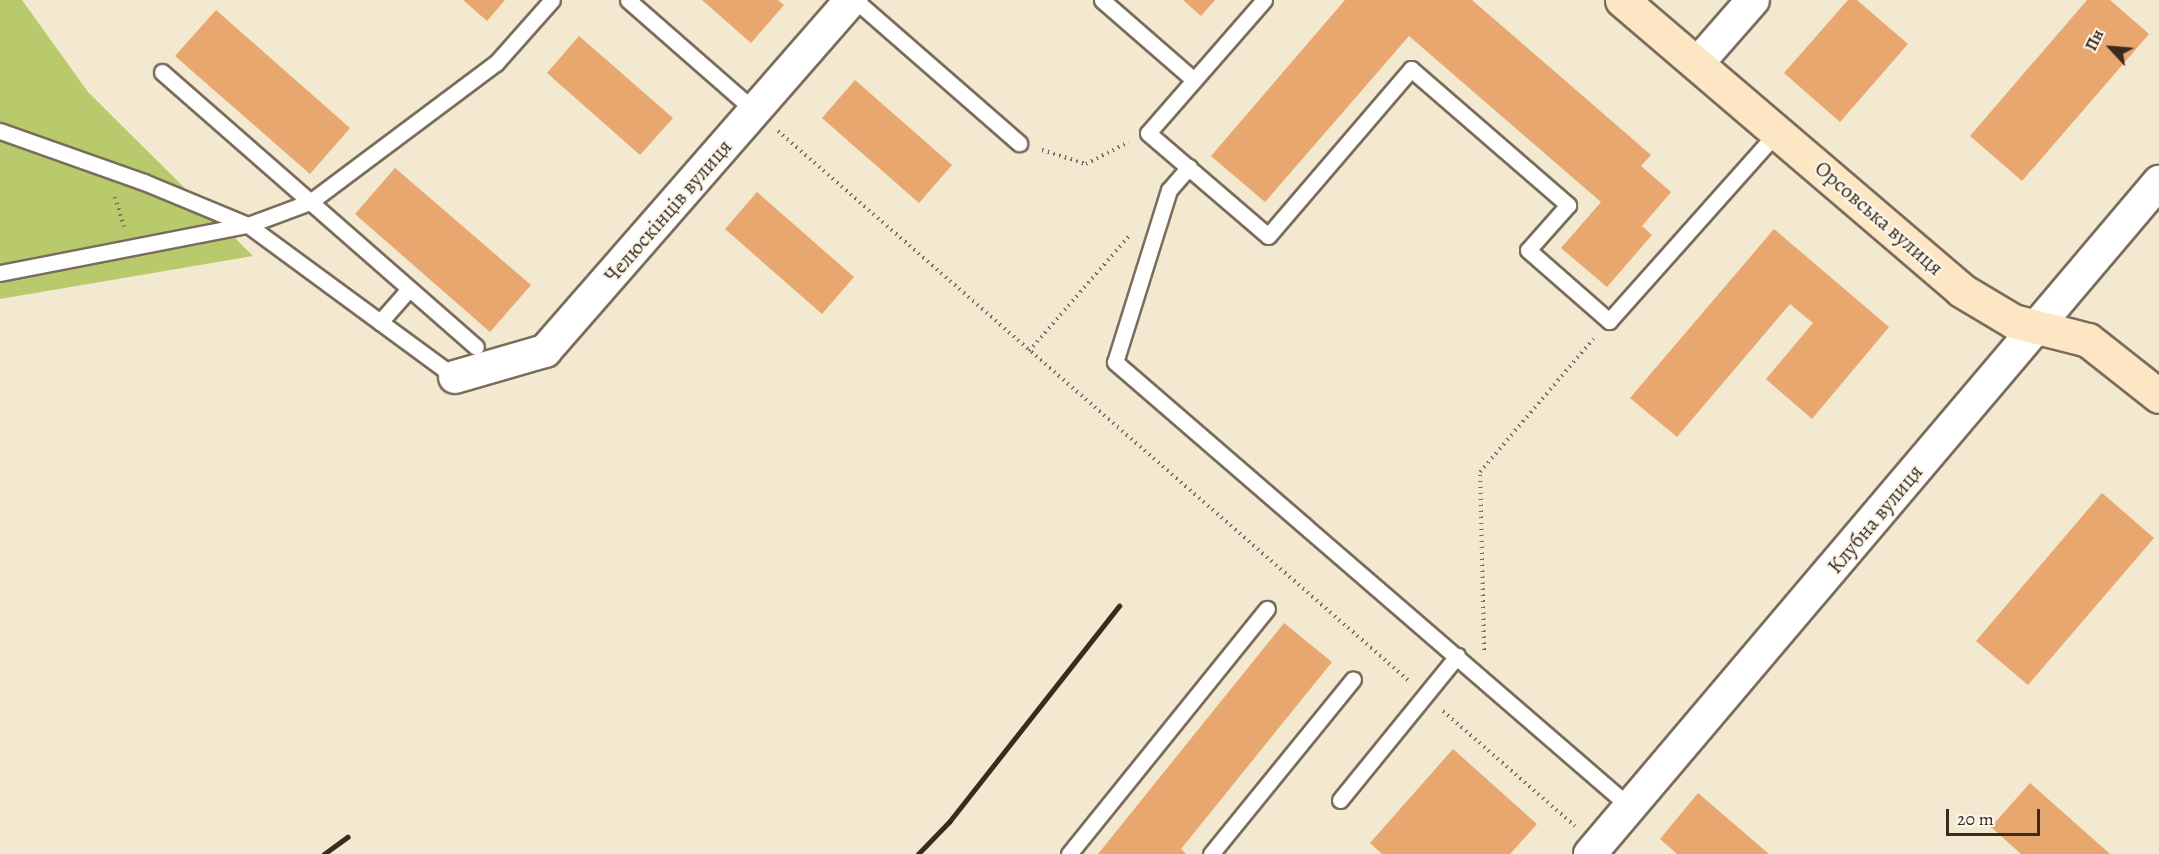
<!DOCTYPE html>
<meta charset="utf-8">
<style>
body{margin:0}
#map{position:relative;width:2159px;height:854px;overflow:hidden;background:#f3e8d0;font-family:Alegreya,serif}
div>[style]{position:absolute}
.green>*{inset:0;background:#b9ca6d}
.building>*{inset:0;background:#e8a76e}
.path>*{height:4px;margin-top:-2px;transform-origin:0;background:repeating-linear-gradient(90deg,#7b6c5c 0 1.5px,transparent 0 6px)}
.roads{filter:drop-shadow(2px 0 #7b6c5c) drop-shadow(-2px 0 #7b6c5c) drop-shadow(0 2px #7b6c5c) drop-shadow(0 -2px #7b6c5c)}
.lane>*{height:15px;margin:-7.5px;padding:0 7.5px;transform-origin:7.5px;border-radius:7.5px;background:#fff}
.street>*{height:32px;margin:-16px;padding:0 16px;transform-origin:16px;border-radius:16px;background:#fff}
.secondary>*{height:33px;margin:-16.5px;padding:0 16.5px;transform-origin:16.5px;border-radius:16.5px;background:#fce6c4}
.rail>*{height:4.5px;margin:-2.25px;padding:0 2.25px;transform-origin:2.25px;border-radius:2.25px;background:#3b2a1e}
span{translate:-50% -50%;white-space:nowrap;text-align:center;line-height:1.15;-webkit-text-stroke:4.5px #fbf7ec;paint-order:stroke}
.street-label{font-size:21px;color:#3b2a1e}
.north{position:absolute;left:2081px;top:18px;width:60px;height:60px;-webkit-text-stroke:4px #fbf7ec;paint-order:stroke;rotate:296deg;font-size:16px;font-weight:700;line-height:24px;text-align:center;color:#3b2a1e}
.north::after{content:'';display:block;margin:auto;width:21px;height:27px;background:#3b2a1e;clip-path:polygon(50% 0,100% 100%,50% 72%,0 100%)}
.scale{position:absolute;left:1946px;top:809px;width:94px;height:27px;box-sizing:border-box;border:3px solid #3b2a1e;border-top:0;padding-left:8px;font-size:18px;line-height:21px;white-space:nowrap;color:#3b2a1e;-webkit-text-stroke:4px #fbf7ec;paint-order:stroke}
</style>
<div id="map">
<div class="green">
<div style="clip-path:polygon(0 0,22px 0,88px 92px,253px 256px,0 299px)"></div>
</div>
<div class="building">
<div style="clip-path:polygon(463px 0,505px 0,487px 21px)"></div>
<div style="clip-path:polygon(702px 0,778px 0,784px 5px,751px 43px)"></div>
<div style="clip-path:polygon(1183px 0,1215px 0,1201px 16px)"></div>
<div style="clip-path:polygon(1345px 0,1472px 0,1651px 155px,1641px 166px,1671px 192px,1642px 226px,1652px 235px,1607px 287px,1561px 248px,1601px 202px,1409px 36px,1265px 202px,1211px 156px)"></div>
<div style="clip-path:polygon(1848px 0,1857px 0,1908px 44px,1840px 122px,1784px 73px)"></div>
<div style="clip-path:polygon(2087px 0,2110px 0,2149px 34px,2022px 181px,1970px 136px)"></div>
<div style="clip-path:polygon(216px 10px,350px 128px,310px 174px,175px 56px)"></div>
<div style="clip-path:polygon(579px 36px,673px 118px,640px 155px,547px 73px)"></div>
<div style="clip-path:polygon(855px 80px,952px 165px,919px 203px,822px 118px)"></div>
<div style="clip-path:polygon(395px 168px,531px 285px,490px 332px,355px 214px)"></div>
<div style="clip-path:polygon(757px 192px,854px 277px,822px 314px,725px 229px)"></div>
<div style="clip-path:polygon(1774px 229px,1889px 327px,1812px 419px,1766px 379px,1813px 323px,1790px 304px,1677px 437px,1630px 398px)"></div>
<div style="clip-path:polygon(2102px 493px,2154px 538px,2028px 685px,1976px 641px)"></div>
<div style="clip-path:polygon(1284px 623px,1332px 662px,1181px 849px,1186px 854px,1098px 854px)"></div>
<div style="clip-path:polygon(1453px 749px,1537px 824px,1510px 854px,1382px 854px,1370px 843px)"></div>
<div style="clip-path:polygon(2030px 783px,2110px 854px,2021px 854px,1991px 827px)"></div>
<div style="clip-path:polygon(1698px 793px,1769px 854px,1677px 854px,1660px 839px)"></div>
</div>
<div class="path">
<div style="left:778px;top:131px;width:836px;rotate:41.07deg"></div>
<div style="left:1042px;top:150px;width:46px;rotate:17.7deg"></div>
<div style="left:1086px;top:164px;width:48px;rotate:-27.1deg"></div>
<div style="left:115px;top:197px;width:31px;rotate:73deg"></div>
<div style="left:1029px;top:351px;width:152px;rotate:-49deg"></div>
<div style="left:1484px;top:650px;width:178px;rotate:-91.3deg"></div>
<div style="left:1480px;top:472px;width:175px;rotate:-49.6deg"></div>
<div style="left:1443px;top:711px;width:175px;rotate:41.1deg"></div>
</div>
<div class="roads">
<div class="lane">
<div style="left:628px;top:0;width:169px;rotate:41.2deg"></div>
<div style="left:855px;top:0;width:218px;rotate:41.1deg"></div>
<div style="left:1102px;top:0;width:122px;rotate:41deg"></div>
<div style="left:1264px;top:0;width:176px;rotate:131.1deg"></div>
<div style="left:1148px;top:133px;width:158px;rotate:40.6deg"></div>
<div style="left:1268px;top:236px;width:220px;rotate:-49.4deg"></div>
<div style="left:1411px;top:69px;width:208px;rotate:40.9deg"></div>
<div style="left:1568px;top:205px;width:60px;rotate:131.6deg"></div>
<div style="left:1528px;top:250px;width:108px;rotate:41.2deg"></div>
<div style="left:1609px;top:321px;width:254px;rotate:-48.3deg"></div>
<div style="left:162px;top:72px;width:417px;rotate:41.2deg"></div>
<div style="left:0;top:131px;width:153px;rotate:19.5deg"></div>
<div style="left:144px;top:182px;width:113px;rotate:22.5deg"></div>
<div style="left:248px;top:225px;width:257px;rotate:36.3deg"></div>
<div style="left:1189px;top:167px;width:30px;rotate:131deg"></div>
<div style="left:1169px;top:190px;width:180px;rotate:107.4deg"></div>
<div style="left:1115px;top:362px;width:681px;rotate:40.83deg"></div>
<div style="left:0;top:273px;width:253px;rotate:-11deg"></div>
<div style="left:248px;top:225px;width:66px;rotate:-20.4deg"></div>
<div style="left:310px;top:202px;width:232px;rotate:-36.8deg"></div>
<div style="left:496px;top:63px;width:84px;rotate:-48.4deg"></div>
<div style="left:380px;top:322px;width:44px;rotate:-48.7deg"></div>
<div style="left:1340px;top:800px;width:186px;rotate:-50.9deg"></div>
<div style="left:1069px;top:854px;width:315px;rotate:-51.1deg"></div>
<div style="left:1211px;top:854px;width:225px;rotate:-50.9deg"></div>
</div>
<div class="street">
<div style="left:1697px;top:64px;width:85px;rotate:-48.8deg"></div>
<div style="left:455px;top:377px;width:94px;rotate:-16.1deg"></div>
<div style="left:545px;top:351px;width:466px;rotate:-48.9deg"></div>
<div style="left:1590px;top:854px;width:881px;rotate:-49.74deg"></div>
</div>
<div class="secondary">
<div style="left:1622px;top:0;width:446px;rotate:40.5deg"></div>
<div style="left:1961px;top:290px;width:61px;rotate:30.8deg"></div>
<div style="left:2013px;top:321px;width:77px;rotate:14.2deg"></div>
<div style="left:2088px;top:340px;width:90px;rotate:38.3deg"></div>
</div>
</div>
<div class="rail">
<div style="left:324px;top:854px;width:29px;rotate:-36deg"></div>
<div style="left:918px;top:854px;width:45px;rotate:-45.9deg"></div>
<div style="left:949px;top:822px;width:275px;rotate:-51.8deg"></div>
</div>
<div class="street-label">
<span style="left:668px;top:211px;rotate:-49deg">Челюскінців вулиця</span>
<span style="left:1879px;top:218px;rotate:41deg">Орсовська вулиця</span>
<span style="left:1875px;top:519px;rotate:-50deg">Клубна вулиця</span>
</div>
<div class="north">Пн</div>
<div class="scale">20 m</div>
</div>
